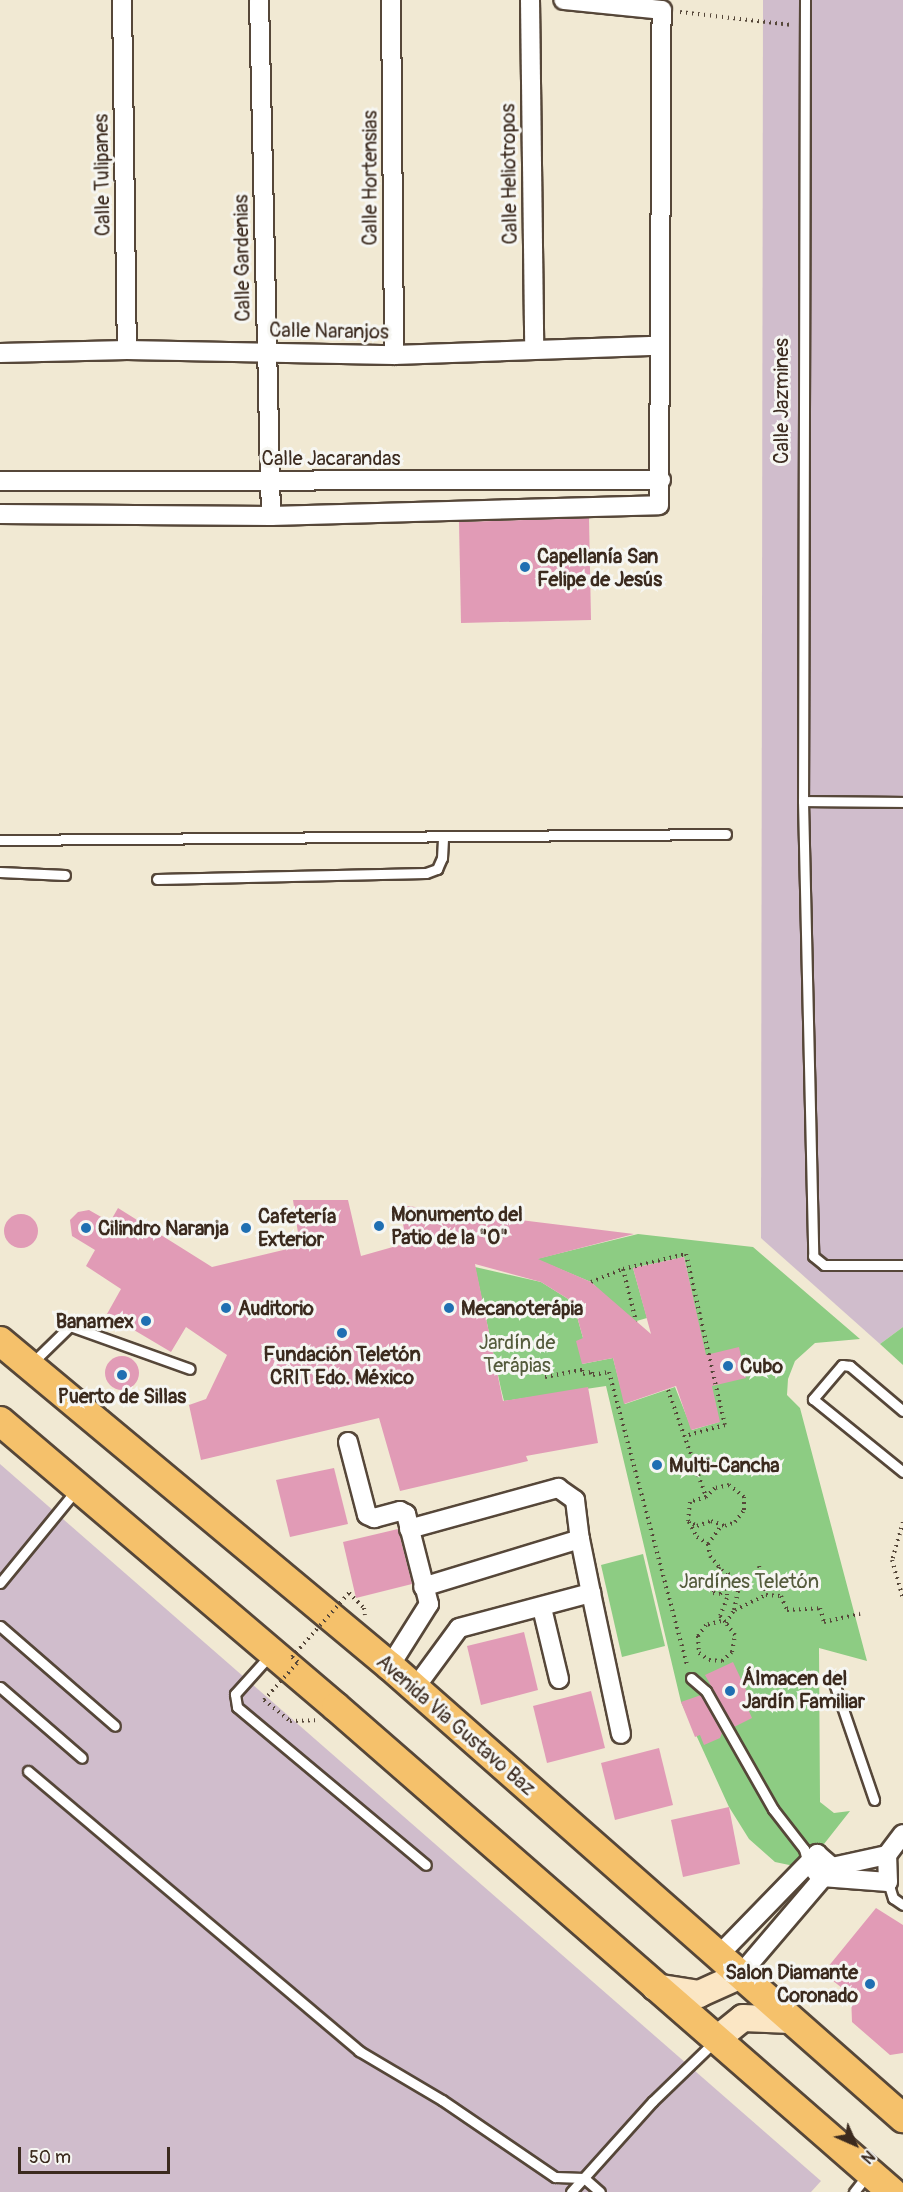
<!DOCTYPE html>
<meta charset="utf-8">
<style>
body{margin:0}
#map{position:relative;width:903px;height:2192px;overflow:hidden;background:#f1e9d3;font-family:Pangolin,sans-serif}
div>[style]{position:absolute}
.industrial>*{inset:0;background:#d0bdcc}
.green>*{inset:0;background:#8dcc83}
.building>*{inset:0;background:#e19bb6}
.round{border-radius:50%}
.path>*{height:4px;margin-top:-2px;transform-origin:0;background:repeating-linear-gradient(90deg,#564739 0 1.5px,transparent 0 6px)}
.roads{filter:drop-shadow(2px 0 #564739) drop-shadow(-2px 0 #564739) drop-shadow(0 2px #564739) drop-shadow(0 -2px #564739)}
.service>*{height:9px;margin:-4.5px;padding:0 4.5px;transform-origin:4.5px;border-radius:4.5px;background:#fff}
.minor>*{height:18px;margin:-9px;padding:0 9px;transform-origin:9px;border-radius:9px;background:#fff}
.secondary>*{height:26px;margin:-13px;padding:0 13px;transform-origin:13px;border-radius:13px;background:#fbe6c4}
.primary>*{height:28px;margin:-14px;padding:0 14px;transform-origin:14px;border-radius:14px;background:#f5c16b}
.path-bridge>*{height:4px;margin-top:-2px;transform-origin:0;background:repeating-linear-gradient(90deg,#564739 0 1.5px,transparent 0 6px)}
.dots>*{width:16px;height:16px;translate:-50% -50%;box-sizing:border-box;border:3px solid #f6f6f2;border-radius:50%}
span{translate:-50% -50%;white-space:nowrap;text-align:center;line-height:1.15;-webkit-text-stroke:6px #f6f6f2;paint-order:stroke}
.street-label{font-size:20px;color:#3b2a1e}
.poi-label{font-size:20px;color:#3b2a1e;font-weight:700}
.left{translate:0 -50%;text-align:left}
.right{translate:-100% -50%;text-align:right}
.park-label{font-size:20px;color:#545b3c}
.north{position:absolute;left:825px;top:2114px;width:60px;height:60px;-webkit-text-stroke:4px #f6f6f2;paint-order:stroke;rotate:135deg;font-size:16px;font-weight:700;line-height:24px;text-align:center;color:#3b2a1e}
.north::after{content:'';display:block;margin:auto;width:21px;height:27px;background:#3b2a1e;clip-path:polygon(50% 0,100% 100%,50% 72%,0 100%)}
.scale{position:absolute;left:18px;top:2147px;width:152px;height:27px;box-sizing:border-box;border:3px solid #3b2a1e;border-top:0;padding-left:8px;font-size:18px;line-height:21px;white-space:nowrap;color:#3b2a1e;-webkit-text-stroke:4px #f6f6f2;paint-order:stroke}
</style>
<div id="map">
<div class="industrial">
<div style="clip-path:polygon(763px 0,903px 0,903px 1327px,880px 1344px,761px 1238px)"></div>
<div style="clip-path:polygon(0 1464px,821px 2181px,811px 2192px,0 2192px)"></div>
</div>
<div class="green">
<div style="clip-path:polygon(638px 1234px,753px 1247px,860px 1339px,815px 1343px,795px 1361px,788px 1379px,787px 1395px,800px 1408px,867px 1661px,819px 1648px,820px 1802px,834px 1813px,850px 1811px,824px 1844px,794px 1866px,775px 1862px,749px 1839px,729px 1807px,681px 1702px,606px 1386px,504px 1401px,501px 1389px,475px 1267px,541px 1282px,573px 1302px,583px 1338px,582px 1364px,613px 1358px,625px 1404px,675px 1387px,692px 1430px,719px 1422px,684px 1257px,633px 1268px,647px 1318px,633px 1322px,591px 1282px,536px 1259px)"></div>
<div style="clip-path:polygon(903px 1327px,903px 1365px,880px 1344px)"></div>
<div style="clip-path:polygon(643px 1554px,665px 1646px,622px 1657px,601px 1565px)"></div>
</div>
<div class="building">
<div style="clip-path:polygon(589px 518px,591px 620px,461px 623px,459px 522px)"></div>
<div style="clip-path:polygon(293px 1200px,348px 1200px,361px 1256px,407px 1243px,399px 1205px,634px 1234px,538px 1259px,591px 1282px,651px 1334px,633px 1268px,684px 1257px,706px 1355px,739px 1347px,746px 1378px,712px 1386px,720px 1422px,691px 1430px,676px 1386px,624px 1404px,613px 1358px,582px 1364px,576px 1341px,583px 1338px,573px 1302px,541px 1282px,475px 1264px,503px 1401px,588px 1387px,598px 1443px,526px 1456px,528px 1461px,400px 1491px,379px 1418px,201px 1460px,189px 1405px,206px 1399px,227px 1355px,186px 1327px,171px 1352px,107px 1314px,121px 1289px,86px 1266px,95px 1250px,72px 1236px,70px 1220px,78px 1212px,89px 1210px,110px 1222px,118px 1208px,212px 1267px,300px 1246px)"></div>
<div class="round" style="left:4px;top:1214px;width:34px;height:34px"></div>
<div class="round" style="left:105px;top:1356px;width:34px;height:34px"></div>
<div style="clip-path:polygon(334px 1468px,348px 1524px,290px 1537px,276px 1480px)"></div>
<div style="clip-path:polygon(398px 1529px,412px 1584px,356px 1598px,343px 1542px)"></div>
<div style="clip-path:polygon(524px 1632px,538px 1690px,481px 1705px,467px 1646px)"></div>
<div style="clip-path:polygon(733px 1662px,754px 1707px,748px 1709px,752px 1718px,734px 1727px,705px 1675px)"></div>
<div style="clip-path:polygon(591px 1691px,605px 1748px,547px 1763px,533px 1706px)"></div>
<div style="clip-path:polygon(701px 1695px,722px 1733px,720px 1738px,704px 1745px,700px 1735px,695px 1737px,681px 1702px)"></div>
<div style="clip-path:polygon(659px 1748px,673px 1805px,615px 1820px,601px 1763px)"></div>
<div style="clip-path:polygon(729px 1807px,740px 1864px,683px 1877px,671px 1820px)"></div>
<div style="clip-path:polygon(876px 1908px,903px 1925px,903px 2053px,890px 2055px,852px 2022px,851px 1995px,823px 1973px)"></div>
</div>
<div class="path">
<div style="left:680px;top:12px;width:113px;rotate:6.6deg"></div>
<div style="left:623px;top:1269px;width:65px;rotate:-13.4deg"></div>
<div style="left:686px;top:1254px;width:175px;rotate:77.2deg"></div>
<div style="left:725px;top:1425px;width:41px;rotate:164.6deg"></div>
<div style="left:591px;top:1282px;width:35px;rotate:-22deg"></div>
<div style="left:623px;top:1269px;width:54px;rotate:76deg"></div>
<div style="left:545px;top:1377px;width:38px;rotate:-11deg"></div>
<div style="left:582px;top:1370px;width:4px;rotate:76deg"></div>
<div style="left:583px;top:1374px;width:9px;rotate:-13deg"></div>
<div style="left:592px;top:1372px;width:3px;rotate:72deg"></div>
<div style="left:593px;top:1375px;width:16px;rotate:-11deg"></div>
<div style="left:609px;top:1372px;width:303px;rotate:75.1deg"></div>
<div style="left:668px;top:1390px;width:114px;rotate:70.4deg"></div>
<div style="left:706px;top:1497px;width:17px;rotate:163deg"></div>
<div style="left:690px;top:1502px;width:19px;rotate:96deg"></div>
<div style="left:688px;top:1521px;width:10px;rotate:29deg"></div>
<div style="left:697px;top:1526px;width:15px;rotate:-20deg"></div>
<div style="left:711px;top:1521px;width:15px;rotate:20deg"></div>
<div style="left:725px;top:1526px;width:11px;rotate:-22deg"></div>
<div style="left:735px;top:1522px;width:15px;rotate:-53deg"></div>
<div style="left:744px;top:1510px;width:13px;rotate:-90deg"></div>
<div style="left:744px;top:1497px;width:19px;rotate:-141deg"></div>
<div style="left:729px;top:1485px;width:14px;rotate:168deg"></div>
<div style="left:715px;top:1488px;width:13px;rotate:135deg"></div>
<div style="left:689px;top:1522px;width:17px;rotate:62deg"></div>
<div style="left:697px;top:1537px;width:13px;rotate:32deg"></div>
<div style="left:708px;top:1544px;width:22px;rotate:-54deg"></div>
<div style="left:903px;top:1522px;width:40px;rotate:106deg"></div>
<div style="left:892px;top:1560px;width:40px;rotate:74deg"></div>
<div style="left:708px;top:1544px;width:12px;rotate:81deg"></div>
<div style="left:710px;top:1556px;width:26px;rotate:50deg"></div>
<div style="left:727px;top:1576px;width:22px;rotate:90deg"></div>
<div style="left:727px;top:1598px;width:19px;rotate:111deg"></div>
<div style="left:720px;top:1616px;width:9px;rotate:49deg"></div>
<div style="left:726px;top:1623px;width:15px;rotate:-58deg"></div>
<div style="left:734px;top:1610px;width:24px;rotate:-78deg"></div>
<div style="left:739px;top:1587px;width:11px;rotate:-112deg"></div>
<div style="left:735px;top:1577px;width:10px;rotate:-156deg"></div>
<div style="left:759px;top:1566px;width:30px;rotate:76deg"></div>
<div style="left:719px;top:1567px;width:27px;rotate:103deg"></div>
<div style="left:713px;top:1593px;width:7px;rotate:8deg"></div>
<div style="left:720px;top:1594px;width:12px;rotate:-48deg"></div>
<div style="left:349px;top:1593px;width:21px;rotate:45deg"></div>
<div style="left:364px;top:1608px;width:7px;rotate:82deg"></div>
<div style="left:735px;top:1610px;width:34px;rotate:-26deg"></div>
<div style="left:766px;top:1595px;width:15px;rotate:4deg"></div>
<div style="left:781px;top:1596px;width:15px;rotate:67deg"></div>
<div style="left:787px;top:1610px;width:33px;rotate:-3deg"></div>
<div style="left:820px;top:1608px;width:15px;rotate:74deg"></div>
<div style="left:824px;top:1622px;width:37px;rotate:-13deg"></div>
<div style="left:721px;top:1621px;width:16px;rotate:165deg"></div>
<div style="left:706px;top:1625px;width:14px;rotate:126deg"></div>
<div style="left:698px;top:1636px;width:17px;rotate:87deg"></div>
<div style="left:699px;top:1653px;width:12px;rotate:35deg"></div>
<div style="left:709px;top:1660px;width:13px;rotate:4deg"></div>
<div style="left:722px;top:1661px;width:13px;rotate:-42deg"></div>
<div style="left:732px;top:1652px;width:17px;rotate:-80deg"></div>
<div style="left:735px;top:1635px;width:15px;rotate:-127deg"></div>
<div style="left:264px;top:1700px;width:33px;rotate:39deg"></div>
<div style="left:290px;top:1721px;width:25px;rotate:-2deg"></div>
</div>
<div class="roads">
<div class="service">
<div style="left:805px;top:0;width:801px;rotate:90.14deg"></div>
<div style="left:803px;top:801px;width:455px;rotate:88.7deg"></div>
<div style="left:813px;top:1256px;width:14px;rotate:39deg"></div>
<div style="left:824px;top:1265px;width:79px"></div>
<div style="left:803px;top:801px;width:100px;rotate:0.6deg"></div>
<div style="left:0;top:840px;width:726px;rotate:-0.47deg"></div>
<div style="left:0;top:872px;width:65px;rotate:2.6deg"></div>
<div style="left:157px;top:879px;width:269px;rotate:-1.3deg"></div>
<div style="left:426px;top:873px;width:12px;rotate:-20deg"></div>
<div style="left:437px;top:869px;width:12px;rotate:-66deg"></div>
<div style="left:442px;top:858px;width:22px;rotate:-87deg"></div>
<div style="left:31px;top:1364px;width:54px;rotate:-44.3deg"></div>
<div style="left:70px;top:1326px;width:127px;rotate:19.7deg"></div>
<div style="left:903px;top:1411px;width:70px;rotate:-139.7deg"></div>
<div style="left:850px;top:1366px;width:8px;rotate:-173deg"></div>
<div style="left:842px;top:1365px;width:45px;rotate:130.5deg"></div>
<div style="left:813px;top:1399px;width:116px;rotate:39deg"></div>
<div style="left:0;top:1583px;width:122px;rotate:-50.7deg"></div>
<div style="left:0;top:1626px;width:152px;rotate:41deg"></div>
<div style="left:271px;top:1654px;width:54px;rotate:132deg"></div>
<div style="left:235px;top:1694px;width:13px;rotate:81deg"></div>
<div style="left:237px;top:1707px;width:246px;rotate:39.9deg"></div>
<div style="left:832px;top:1677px;width:130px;rotate:71.1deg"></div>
<div style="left:691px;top:1678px;width:20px;rotate:41deg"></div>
<div style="left:706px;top:1691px;width:136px;rotate:60.4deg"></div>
<div style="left:773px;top:1809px;width:51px;rotate:52.2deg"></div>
<div style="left:804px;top:1849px;width:16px;rotate:75deg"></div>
<div style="left:0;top:1687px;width:108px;rotate:40.9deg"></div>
<div style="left:28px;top:1771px;width:434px;rotate:40.2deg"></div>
<div style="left:359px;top:2051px;width:96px;rotate:30.6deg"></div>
<div style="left:442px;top:2100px;width:137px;rotate:34.3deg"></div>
<div style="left:555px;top:2177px;width:29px;rotate:2deg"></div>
<div style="left:584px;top:2178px;width:21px;rotate:41deg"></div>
<div style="left:888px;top:1882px;width:17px;rotate:73deg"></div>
<div style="left:893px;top:1898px;width:12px;rotate:35deg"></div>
<div style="left:571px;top:2192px;width:122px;rotate:-48deg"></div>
<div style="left:653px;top:2101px;width:85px;rotate:-44deg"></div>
<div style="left:854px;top:2192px;width:23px;rotate:-52deg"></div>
</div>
<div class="minor">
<div style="left:122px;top:0;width:350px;rotate:89.2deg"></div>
<div style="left:259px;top:0;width:516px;rotate:88.67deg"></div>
<div style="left:391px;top:0;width:355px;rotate:89.5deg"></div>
<div style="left:530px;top:0;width:347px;rotate:89.3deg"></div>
<div style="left:0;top:353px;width:127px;rotate:-1.4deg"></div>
<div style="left:127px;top:350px;width:267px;rotate:1.1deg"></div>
<div style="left:394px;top:355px;width:263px;rotate:-2deg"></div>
<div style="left:0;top:481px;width:661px;rotate:-0.09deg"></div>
<div style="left:0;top:514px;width:271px;rotate:0.4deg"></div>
<div style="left:271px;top:516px;width:388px;rotate:-1.6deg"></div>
<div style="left:659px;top:505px;width:495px;rotate:-89.7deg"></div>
<div style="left:662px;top:10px;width:99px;rotate:-174.2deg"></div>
<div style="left:348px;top:1442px;width:75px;rotate:75.4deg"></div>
<div style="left:367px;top:1515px;width:8px;rotate:23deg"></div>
<div style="left:374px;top:1518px;width:27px;rotate:-15deg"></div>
<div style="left:400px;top:1511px;width:7px;rotate:27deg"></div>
<div style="left:406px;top:1514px;width:93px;rotate:75.7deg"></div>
<div style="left:429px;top:1604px;width:73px;rotate:122.2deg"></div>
<div style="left:409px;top:1529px;width:155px;rotate:-15.4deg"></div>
<div style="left:558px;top:1488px;width:21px;rotate:35deg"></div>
<div style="left:575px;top:1500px;width:39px;rotate:83deg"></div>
<div style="left:580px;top:1539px;width:164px;rotate:163deg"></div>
<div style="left:580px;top:1539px;width:55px;rotate:78.5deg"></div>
<div style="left:542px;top:1608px;width:73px;rotate:76.5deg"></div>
<div style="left:415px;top:1688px;width:74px;rotate:-53.7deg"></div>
<div style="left:459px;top:1628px;width:137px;rotate:-14.9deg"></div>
<div style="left:591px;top:1593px;width:144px;rotate:78deg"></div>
<div style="left:816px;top:1872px;width:8px;rotate:40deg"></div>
<div style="left:822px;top:1877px;width:66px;rotate:4.3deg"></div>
<div style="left:888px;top:1882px;width:27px;rotate:-92deg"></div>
<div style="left:887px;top:1855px;width:26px;rotate:-53deg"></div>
<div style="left:717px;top:1957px;width:144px;rotate:-45.8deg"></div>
<div style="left:817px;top:1854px;width:20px;rotate:41deg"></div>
<div style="left:832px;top:1867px;width:56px;rotate:-12.3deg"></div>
<div style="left:739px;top:1976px;width:143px;rotate:-49.5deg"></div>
</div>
<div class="secondary">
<div style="left:655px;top:1987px;width:45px;rotate:9deg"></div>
<div style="left:699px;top:1994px;width:44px;rotate:-24.2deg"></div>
<div style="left:717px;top:2039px;width:33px;rotate:-39deg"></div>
<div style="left:743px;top:2018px;width:48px;rotate:2.4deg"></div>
</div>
<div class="primary">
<div style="left:0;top:1341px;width:508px;rotate:39.81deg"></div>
<div style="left:390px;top:1666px;width:684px;rotate:41.38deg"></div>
<div style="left:0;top:1421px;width:441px;rotate:40.4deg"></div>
<div style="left:336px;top:1707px;width:738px;rotate:41.1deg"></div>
</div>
</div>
<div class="path-bridge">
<div style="left:264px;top:1700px;width:51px;rotate:-48.2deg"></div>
<div style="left:298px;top:1662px;width:8px;rotate:-140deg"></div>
<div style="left:292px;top:1657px;width:86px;rotate:-48.3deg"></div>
</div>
<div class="dots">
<div style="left:525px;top:567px;background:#1f6fb2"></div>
<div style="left:379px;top:1226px;background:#1f6fb2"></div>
<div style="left:86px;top:1228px;background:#1f6fb2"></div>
<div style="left:246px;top:1228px;background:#1f6fb2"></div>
<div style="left:226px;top:1308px;background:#1f6fb2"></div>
<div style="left:449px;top:1308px;background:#1f6fb2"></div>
<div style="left:146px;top:1321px;background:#1f6fb2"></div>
<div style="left:342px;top:1333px;background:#1f6fb2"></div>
<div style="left:728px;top:1366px;background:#1f6fb2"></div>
<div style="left:122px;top:1375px;background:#1f6fb2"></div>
<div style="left:657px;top:1465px;background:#1f6fb2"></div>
<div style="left:730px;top:1691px;background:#1f6fb2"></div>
<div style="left:870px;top:1984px;background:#1f6fb2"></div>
</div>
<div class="street-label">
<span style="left:509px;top:174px;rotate:-91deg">Calle Heliotropos</span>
<span style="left:102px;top:175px;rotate:-91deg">Calle Tulipanes</span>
<span style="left:370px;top:178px;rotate:-90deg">Calle Hortensias</span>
<span style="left:242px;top:258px;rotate:-91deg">Calle Gardenias</span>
<span style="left:329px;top:331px;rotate:1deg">Calle Naranjos</span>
<span style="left:781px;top:401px;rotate:-90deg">Calle Jazmines</span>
<span style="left:331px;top:458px">Calle Jacarandas</span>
<span style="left:456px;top:1725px;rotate:41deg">Avenida Via Gustavo Baz</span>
</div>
<div class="poi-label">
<span class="left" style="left:537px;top:568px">Capellanía San<br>Felipe de Jesús</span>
<span class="left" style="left:391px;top:1226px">Monumento del<br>Patio de la "O"</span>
<span class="left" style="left:258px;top:1228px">Cafetería<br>Exterior</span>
<span class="left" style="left:98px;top:1228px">Cilindro Naranja</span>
<span class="left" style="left:238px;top:1308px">Auditorio</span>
<span class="left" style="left:461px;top:1308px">Mecanoterápia</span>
<span class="right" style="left:134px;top:1321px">Banamex</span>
<span style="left:342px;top:1366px">Fundación Teletón<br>CRIT Edo. México</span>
<span class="left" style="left:740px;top:1366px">Cubo</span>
<span style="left:122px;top:1396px">Puerto de Sillas</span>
<span class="left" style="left:669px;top:1465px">Multi-Cancha</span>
<span class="left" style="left:742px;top:1690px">Álmacen del<br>Jardín Familiar</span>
<span class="right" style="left:858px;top:1984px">Salon Diamante<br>Coronado</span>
</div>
<div class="park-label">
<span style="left:517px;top:1354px">Jardín de<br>Terápias</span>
<span style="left:749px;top:1581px">Jardínes Teletón</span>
</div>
<div class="north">N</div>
<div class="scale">50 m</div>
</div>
